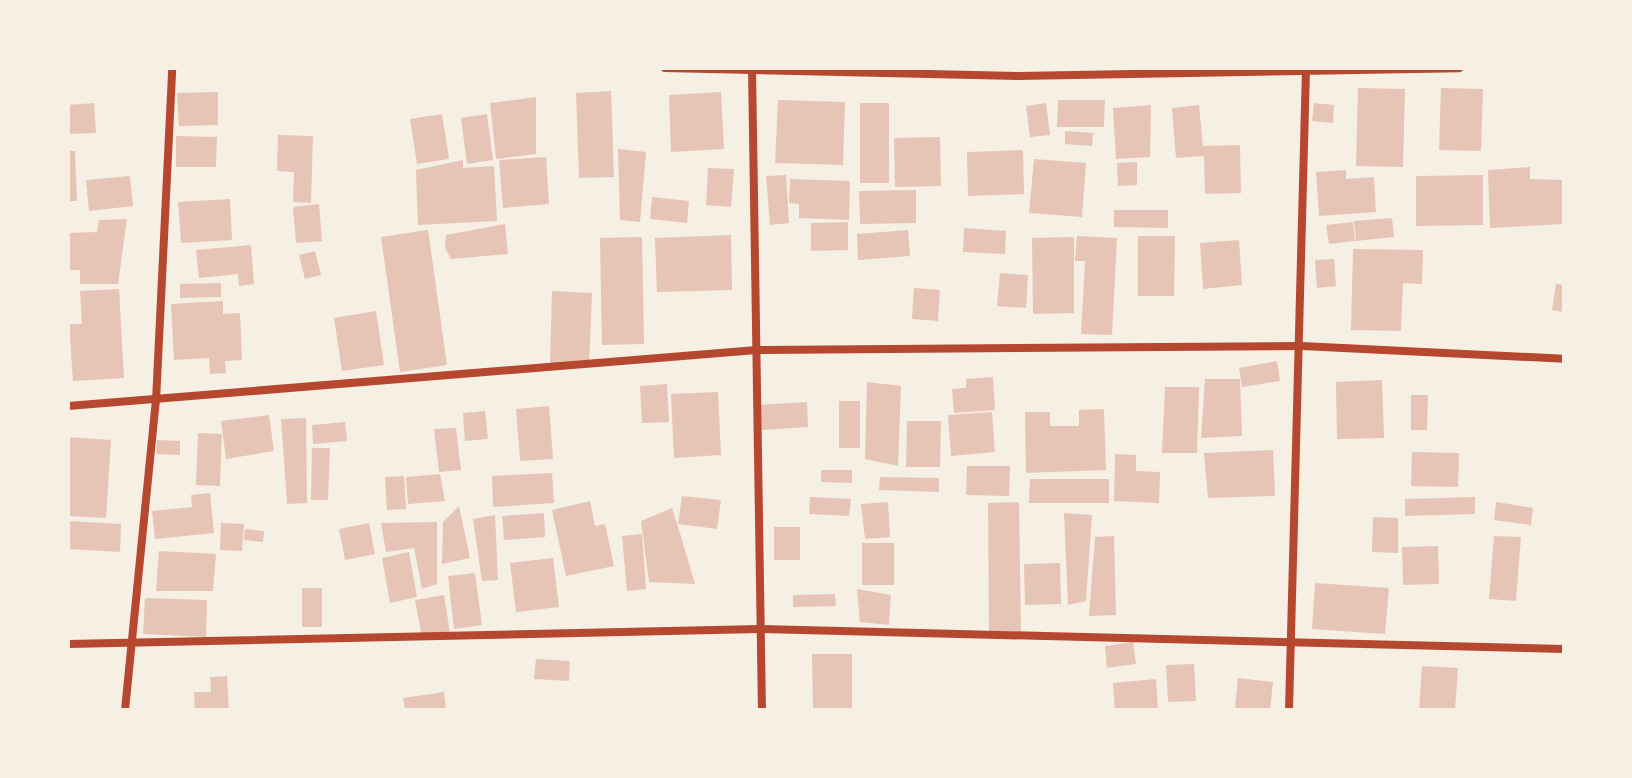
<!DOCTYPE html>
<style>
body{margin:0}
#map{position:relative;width:1632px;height:778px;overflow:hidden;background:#f6efe4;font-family:"Asap Condensed",sans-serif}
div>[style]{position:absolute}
.building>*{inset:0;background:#e6c5b7}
.minor>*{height:8px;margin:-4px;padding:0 4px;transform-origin:4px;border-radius:4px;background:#b5482f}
span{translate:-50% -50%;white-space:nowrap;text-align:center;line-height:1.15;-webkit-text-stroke:7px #f6efe4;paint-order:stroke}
.frame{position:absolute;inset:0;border:70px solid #f6efe4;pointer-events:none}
</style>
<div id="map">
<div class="building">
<div style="clip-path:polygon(1358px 88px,1405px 89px,1403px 167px,1356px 166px)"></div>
<div style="clip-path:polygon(1441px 88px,1483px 89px,1481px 151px,1439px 150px)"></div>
<div style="clip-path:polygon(611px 91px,614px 177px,579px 178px,576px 93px)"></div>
<div style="clip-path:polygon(218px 92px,218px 125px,179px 126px,177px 93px)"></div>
<div style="clip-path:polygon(721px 92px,724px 149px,671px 152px,669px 95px)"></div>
<div style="clip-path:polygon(536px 97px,536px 154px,496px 159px,490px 103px)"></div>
<div style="clip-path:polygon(778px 100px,845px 102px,843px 165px,775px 163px)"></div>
<div style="clip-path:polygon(1058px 100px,1105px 100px,1104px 127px,1057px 127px)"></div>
<div style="clip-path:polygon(94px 103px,96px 133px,68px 134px,68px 105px)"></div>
<div style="clip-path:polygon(860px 103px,889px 103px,889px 183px,860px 183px)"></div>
<div style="clip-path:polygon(1046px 103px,1050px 135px,1030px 137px,1026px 106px)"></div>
<div style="clip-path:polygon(1314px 103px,1334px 105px,1333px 123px,1312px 121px)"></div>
<div style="clip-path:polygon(1151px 105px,1150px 157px,1116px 159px,1113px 108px)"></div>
<div style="clip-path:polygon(1199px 105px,1203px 146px,1240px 145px,1241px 193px,1205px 194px,1204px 156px,1176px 158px,1172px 108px)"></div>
<div style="clip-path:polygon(442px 114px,449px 159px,417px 164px,410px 119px)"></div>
<div style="clip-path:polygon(487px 114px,493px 160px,467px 164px,461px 118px)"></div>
<div style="clip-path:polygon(1065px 131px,1093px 133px,1092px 146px,1065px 144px)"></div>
<div style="clip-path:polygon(278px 135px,313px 136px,311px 203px,293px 202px,294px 172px,277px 171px)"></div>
<div style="clip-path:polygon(176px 136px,217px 137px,216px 167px,176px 167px)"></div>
<div style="clip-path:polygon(940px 137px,941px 186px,895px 187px,894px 138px)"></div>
<div style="clip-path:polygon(618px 149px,646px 152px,640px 222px,620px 220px)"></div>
<div style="clip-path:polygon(1023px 150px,1024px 194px,968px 196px,967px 152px)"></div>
<div style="clip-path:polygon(68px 151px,75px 151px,77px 201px,68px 201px)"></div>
<div style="clip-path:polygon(546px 157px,549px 204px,503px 208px,499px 160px)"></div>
<div style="clip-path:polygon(1034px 159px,1086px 163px,1082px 217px,1029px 213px)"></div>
<div style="clip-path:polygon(463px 160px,463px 168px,494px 166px,497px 221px,418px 225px,416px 170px)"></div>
<div style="clip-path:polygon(1137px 162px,1137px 185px,1118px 186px,1117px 163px)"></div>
<div style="clip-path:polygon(1530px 167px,1530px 179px,1564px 180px,1564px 224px,1490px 228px,1488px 170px)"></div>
<div style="clip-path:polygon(708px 168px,734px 169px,731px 207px,706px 205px)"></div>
<div style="clip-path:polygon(1346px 170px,1346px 179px,1374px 177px,1376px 212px,1319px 216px,1316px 172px)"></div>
<div style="clip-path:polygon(786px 175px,789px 223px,770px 225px,766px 176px)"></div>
<div style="clip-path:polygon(1483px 175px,1483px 225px,1416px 226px,1416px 176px)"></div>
<div style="clip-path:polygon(130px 176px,133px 206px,89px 211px,86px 180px)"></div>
<div style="clip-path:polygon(790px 179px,850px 181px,849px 220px,799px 218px,799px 204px,789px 203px)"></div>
<div style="clip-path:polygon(916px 190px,916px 223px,860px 224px,859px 191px)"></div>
<div style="clip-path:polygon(652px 197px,689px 201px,687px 223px,650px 219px)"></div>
<div style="clip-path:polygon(230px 199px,232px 240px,181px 243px,178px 202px)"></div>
<div style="clip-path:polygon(319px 204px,322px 241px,296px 243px,293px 207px)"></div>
<div style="clip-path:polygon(1114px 210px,1168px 210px,1168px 228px,1114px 227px)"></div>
<div style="clip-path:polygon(1392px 218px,1394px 237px,1356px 241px,1354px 221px)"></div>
<div style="clip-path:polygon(127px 219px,118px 284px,80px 284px,80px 270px,68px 270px,68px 233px,97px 232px,99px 220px)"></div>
<div style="clip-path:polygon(848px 222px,848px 250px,811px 251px,811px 223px)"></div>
<div style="clip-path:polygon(1353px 222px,1355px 241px,1329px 244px,1326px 225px)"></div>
<div style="clip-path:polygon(505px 224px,508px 254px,451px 259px,445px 248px,446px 235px)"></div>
<div style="clip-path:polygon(964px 228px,1006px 231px,1005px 254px,963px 252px)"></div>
<div style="clip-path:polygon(428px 230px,447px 365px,400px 372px,381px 237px)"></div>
<div style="clip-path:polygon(908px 230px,910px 256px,858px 260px,857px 234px)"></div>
<div style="clip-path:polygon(731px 235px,732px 290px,657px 292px,655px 238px)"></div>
<div style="clip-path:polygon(1077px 236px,1117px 238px,1112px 335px,1081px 334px,1085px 261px,1075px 261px)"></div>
<div style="clip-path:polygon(1138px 236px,1175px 236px,1174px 296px,1138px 296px)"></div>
<div style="clip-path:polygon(642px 237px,644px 344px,602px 345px,600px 238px)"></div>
<div style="clip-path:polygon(1074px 237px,1074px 313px,1033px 314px,1032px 238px)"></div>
<div style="clip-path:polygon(1239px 240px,1242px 285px,1203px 289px,1200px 243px)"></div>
<div style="clip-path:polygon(251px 245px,254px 284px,239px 286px,238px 274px,199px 278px,196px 250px)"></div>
<div style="clip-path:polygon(1353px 249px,1423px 250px,1422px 284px,1403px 283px,1401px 331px,1351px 330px)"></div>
<div style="clip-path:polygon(315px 251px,321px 275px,305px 279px,299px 255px)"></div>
<div style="clip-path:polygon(1334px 259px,1336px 286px,1317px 288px,1315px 260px)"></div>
<div style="clip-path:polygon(1000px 273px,1028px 275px,1026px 308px,997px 306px)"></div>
<div style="clip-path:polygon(221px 283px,221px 297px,180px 298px,180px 284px)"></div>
<div style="clip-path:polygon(1556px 284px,1564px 285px,1564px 312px,1552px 310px)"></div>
<div style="clip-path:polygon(914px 288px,940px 290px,938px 321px,912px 319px)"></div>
<div style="clip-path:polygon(119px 289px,124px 378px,73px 381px,69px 324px,82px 324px,80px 291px)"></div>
<div style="clip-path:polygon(552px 291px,592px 293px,589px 364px,550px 363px)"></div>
<div style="clip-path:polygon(223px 301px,223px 314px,240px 313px,242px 360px,225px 361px,226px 373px,210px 374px,209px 358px,174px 360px,171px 304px)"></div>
<div style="clip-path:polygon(376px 311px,384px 365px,342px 371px,334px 318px)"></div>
<div style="clip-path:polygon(1277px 361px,1280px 381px,1242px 387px,1239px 368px)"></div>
<div style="clip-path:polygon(993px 377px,995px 410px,954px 413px,952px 389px,966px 388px,966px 379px)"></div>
<div style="clip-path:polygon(1205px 379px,1240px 379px,1242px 436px,1201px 438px)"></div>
<div style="clip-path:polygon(1382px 380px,1384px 438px,1337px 439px,1336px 382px)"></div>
<div style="clip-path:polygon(867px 382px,901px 386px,898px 466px,865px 459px)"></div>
<div style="clip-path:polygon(667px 384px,669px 422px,642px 423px,640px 386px)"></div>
<div style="clip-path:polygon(1165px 387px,1199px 387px,1197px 453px,1162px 453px)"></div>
<div style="clip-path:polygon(718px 392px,721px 455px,674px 458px,671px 394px)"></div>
<div style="clip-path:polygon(1411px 395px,1428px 395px,1427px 430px,1411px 430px)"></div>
<div style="clip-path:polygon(839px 401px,860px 401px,860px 448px,839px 448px)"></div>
<div style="clip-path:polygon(807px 402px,808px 427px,761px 430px,760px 405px)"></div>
<div style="clip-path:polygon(549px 406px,553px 459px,520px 461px,516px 409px)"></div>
<div style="clip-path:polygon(1104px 409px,1106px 470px,1026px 473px,1025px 412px,1050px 412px,1050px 426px,1079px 426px,1079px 410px)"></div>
<div style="clip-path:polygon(485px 411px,488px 439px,465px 441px,463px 413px)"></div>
<div style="clip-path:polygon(992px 412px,995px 452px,951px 456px,948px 415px)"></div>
<div style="clip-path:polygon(269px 415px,274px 451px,226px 459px,221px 421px)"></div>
<div style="clip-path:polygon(306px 418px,307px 503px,287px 504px,281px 419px)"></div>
<div style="clip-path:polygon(907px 421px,941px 421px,940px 467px,906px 467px)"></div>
<div style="clip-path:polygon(345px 422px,347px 441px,313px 444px,312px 425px)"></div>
<div style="clip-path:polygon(456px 428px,461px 470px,439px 472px,434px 429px)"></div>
<div style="clip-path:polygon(198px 433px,222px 434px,220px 486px,196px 485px)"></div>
<div style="clip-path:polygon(68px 437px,111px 440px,106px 518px,68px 516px)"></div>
<div style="clip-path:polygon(157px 440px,180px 441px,180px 455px,156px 454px)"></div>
<div style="clip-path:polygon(312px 448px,330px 448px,328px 500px,311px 500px)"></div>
<div style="clip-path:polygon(1273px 450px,1275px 496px,1208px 498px,1204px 453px)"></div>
<div style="clip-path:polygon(1412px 452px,1459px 453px,1458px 487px,1411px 486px)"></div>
<div style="clip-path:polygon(1115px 454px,1136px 455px,1136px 471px,1160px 472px,1159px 503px,1114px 501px)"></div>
<div style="clip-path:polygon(967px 466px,1010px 466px,1009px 496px,966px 495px)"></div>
<div style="clip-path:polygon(821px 470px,852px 470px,852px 483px,821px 482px)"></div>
<div style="clip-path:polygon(552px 473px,554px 503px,493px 507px,492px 476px)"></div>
<div style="clip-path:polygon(440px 474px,445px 501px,408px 504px,406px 477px)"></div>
<div style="clip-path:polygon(404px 476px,406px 509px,387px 510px,385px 477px)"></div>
<div style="clip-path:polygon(880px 477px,939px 478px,939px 492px,879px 490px)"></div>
<div style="clip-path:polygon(1030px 479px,1109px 479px,1109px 503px,1029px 503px)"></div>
<div style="clip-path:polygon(210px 493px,214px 533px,155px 539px,152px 511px,192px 507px,191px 495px)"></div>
<div style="clip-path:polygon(682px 496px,721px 500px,717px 529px,678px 524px)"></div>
<div style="clip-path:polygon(810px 497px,851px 499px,849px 516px,809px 514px)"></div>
<div style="clip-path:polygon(1475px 497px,1475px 514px,1405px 516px,1405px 499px)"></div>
<div style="clip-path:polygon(590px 501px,595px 526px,605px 524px,614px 566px,566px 576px,552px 510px)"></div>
<div style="clip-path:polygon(888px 502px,890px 537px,865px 539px,861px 504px)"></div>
<div style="clip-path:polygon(1019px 502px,1021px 632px,989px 633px,988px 503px)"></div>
<div style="clip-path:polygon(1496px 502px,1533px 508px,1531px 525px,1494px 520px)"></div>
<div style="clip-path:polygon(459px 506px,470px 558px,442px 564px,443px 522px)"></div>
<div style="clip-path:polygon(672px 508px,680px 533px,695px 584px,649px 582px,641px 521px)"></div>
<div style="clip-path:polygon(544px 513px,545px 537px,504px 540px,502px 516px)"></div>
<div style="clip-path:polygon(1064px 513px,1092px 515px,1086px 601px,1068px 605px)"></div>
<div style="clip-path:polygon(495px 515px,498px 580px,482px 581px,473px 519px)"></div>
<div style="clip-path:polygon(1373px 517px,1398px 518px,1398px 553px,1372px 552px)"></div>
<div style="clip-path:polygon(68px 521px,121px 524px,120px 552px,68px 549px)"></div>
<div style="clip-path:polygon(437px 522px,437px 584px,422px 589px,414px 548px,386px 552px,381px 523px)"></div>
<div style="clip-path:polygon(221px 523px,244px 524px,242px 551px,220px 550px)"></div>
<div style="clip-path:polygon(369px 523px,375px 554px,345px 560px,339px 529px)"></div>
<div style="clip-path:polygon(774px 527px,800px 527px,800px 560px,774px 560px)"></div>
<div style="clip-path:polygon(245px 529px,264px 531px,263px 542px,244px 540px)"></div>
<div style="clip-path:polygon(642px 534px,646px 589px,627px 591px,622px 536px)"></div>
<div style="clip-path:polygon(1114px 536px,1116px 615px,1089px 616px,1095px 537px)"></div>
<div style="clip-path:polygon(1494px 536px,1521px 537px,1516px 601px,1489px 599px)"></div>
<div style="clip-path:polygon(862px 543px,894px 543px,894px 585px,862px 585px)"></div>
<div style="clip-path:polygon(1438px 546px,1439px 584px,1403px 585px,1402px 547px)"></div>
<div style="clip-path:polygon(159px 551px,216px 554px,213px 591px,156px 591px)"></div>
<div style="clip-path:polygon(409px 552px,417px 597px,390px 603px,382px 558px)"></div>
<div style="clip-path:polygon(553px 558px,559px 607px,516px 612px,510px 563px)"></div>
<div style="clip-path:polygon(1060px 563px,1061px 604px,1025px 605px,1024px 564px)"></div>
<div style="clip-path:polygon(475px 573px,482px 625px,454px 629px,448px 576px)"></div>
<div style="clip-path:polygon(1315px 583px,1389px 588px,1385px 634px,1312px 629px)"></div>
<div style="clip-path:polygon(302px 588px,322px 588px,322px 627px,302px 627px)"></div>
<div style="clip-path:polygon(857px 589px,891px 595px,889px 625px,860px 622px)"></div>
<div style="clip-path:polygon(835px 594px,836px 606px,793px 607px,793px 595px)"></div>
<div style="clip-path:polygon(444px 595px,450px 633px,422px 638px,415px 600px)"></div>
<div style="clip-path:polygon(145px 598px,207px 600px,206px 637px,143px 634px)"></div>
<div style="clip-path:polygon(1133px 642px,1136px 664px,1107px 668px,1105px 646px)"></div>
<div style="clip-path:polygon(812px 654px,852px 654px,852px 710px,813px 710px)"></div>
<div style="clip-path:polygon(536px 659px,570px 661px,569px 681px,534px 679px)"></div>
<div style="clip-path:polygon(1194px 664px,1196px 701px,1168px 702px,1166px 665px)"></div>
<div style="clip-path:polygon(1422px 666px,1458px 668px,1455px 710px,1419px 710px)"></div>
<div style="clip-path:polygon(227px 676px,229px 710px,195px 710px,194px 692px,211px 692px,210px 677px)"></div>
<div style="clip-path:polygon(1238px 678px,1273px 682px,1270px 710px,1235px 708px)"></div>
<div style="clip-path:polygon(1156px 679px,1158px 710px,1115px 710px,1113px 683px)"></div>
<div style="clip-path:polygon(444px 692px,446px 710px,405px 710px,403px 698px)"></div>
</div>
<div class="minor">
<div style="left:665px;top:68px;width:353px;rotate:1.3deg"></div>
<div style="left:1018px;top:76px;width:441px;rotate:-1deg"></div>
<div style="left:752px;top:68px;width:642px;rotate:89.11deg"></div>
<div style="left:68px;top:406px;width:691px;rotate:-4.65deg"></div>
<div style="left:757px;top:350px;width:545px;rotate:-0.42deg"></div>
<div style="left:1302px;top:346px;width:262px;rotate:2.8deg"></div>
<div style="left:68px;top:644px;width:692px;rotate:-1.24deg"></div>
<div style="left:760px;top:629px;width:804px;rotate:1.42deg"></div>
<div style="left:125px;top:710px;width:311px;rotate:-84.3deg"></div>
<div style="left:156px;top:401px;width:333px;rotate:-87.2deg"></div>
<div style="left:1289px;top:710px;width:642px;rotate:-88.48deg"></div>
</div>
<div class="frame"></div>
</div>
